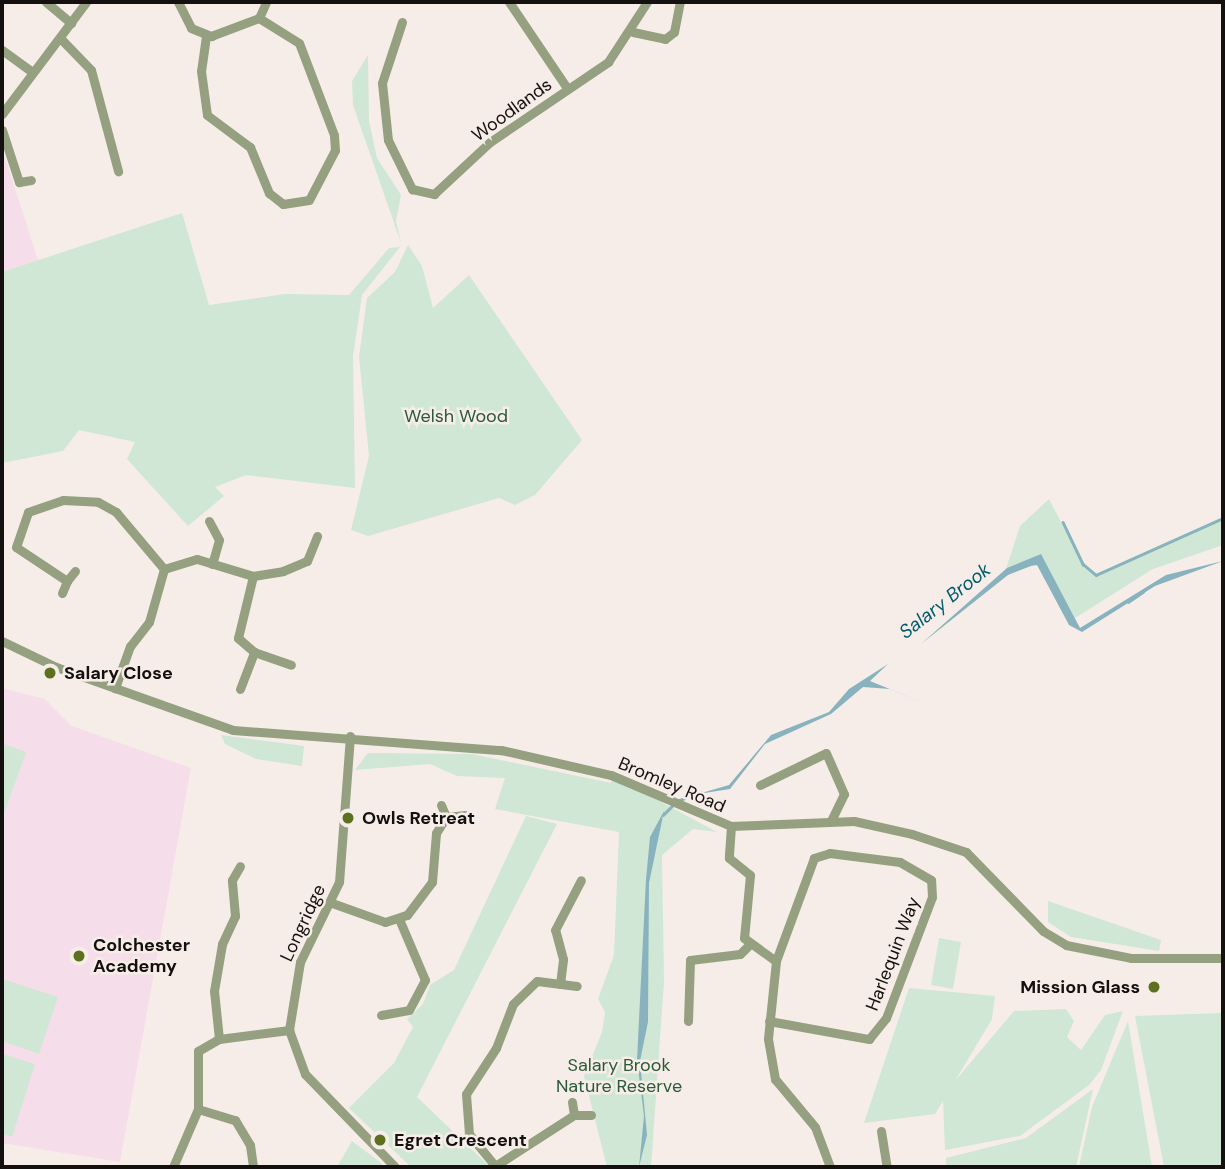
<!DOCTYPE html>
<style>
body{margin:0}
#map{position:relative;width:1225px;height:1169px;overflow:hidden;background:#f7ede8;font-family:"DM Sans",sans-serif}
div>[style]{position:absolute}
.education>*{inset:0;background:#f5deea}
.green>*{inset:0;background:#cfe7d4}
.water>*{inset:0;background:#88b3be}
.stream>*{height:2.5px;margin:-1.25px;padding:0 1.25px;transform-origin:1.25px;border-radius:1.25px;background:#88b3be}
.minor>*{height:9px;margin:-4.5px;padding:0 4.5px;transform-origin:4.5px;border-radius:4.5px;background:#94a07f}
.dots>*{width:19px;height:19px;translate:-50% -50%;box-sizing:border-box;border:4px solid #f7ede8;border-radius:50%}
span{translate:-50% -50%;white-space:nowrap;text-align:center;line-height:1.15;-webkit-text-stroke:5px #f7ede8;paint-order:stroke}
.street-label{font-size:18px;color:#14100f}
.park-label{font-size:18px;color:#295a38}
.poi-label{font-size:18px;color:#14100f;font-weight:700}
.left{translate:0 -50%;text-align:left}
.right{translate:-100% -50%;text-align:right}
.water-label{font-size:19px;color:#005b6c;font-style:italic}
.frame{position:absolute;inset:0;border:4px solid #14100f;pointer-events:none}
</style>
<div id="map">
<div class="education">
<div style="clip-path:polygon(2px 148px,38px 260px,2px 272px)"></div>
<div style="clip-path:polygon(2px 688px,45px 699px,72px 726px,191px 768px,120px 1162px,2px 1143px)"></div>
</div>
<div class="green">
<div style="clip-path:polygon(368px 55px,369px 121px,377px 158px,401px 195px,396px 221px,401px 243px,353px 105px,352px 81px)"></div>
<div style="clip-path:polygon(182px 213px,209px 305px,285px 294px,349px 295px,389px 248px,400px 247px,362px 295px,353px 356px,355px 488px,246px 475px,215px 487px,224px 496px,188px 526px,127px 459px,135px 442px,79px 430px,63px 451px,2px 463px,2px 272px)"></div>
<div style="clip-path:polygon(408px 245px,422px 266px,433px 308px,469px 275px,582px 440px,535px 495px,515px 505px,499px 498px,368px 536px,351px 530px,369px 456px,359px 357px,367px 298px,395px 272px)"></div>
<div style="clip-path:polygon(1049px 499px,1083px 564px,1096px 575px,1223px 518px,1223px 545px,1153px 569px,1075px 618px,1044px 561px,1034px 557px,1006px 569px,1020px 526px)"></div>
<div style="clip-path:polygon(221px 735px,304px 746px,302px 766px,256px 759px,225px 744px)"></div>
<div style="clip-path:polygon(2px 743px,26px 752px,2px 819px)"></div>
<div style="clip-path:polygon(368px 753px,472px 754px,611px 783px,611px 775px,717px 832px,693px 829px,662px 855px,664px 982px,651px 1167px,607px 1167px,584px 1076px,602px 1032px,605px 1012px,598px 999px,614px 955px,619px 832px,495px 809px,505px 778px,457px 776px,430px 764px,355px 770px)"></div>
<div style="clip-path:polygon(526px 816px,557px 824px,417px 1097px,490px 1167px,411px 1167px,349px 1108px,394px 1063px,413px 1027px,407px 1019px,423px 1004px,430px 985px,454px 970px)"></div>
<div style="clip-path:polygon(1048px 901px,1161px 940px,1159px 951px,1071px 937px,1048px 922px)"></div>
<div style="clip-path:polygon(939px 938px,961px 942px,953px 989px,931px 985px)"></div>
<div style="clip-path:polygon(2px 979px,58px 997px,39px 1054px,2px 1041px)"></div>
<div style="clip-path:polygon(909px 988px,995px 996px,992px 1019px,955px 1081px,1014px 1011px,1066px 1009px,1074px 1021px,1067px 1037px,1081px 1050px,1105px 1015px,1123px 1011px,1101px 1070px,1089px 1085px,1020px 1136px,945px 1150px,943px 1101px,935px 1114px,864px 1123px)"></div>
<div style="clip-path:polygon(1223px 1013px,1223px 1167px,1164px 1167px,1135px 1016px)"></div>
<div style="clip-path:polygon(1128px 1021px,1152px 1167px,1079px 1167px,1092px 1107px)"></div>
<div style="clip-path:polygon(2px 1054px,35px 1064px,12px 1137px,2px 1134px)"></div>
<div style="clip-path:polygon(1093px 1089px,1076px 1167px,946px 1167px,946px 1158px,1026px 1138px)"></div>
<div style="clip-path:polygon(352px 1141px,380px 1162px,384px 1167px,337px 1167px)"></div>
</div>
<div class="water">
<div style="clip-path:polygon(1041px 554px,1080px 628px,1166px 575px,1223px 561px,1155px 586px,1082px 632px,1069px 625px,1037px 565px,1031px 566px,1008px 575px,921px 644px,1007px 568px)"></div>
<div style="clip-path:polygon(888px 664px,870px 681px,939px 709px,890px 689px,863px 687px,831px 714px,765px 744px,730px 789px,698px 794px,729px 785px,771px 735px,829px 712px,849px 689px)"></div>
<div style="clip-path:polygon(664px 811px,649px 883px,648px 1022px,640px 1061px,647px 1135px,639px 1167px,644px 1116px,637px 1060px,646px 879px,650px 837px)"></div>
</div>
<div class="stream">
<div style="left:1063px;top:522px;width:47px;rotate:64.5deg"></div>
<div style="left:1083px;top:564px;width:17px;rotate:40deg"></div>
<div style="left:1096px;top:575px;width:139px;rotate:-24.2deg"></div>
<div style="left:1128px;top:602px;width:18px;rotate:-34deg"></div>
<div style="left:677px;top:801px;width:25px;rotate:-21deg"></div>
<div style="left:663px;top:815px;width:14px;rotate:-45deg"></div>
</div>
<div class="minor">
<div style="left:46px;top:2px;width:33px;rotate:40deg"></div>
<div style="left:178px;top:2px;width:29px;rotate:63deg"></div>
<div style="left:191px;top:28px;width:22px;rotate:22deg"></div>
<div style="left:211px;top:36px;width:51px;rotate:-20.6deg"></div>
<div style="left:259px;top:18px;width:17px;rotate:-66deg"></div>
<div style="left:509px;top:2px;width:104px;rotate:56deg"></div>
<div style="left:402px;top:22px;width:64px;rotate:108.2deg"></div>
<div style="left:382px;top:83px;width:57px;rotate:84deg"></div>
<div style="left:388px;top:140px;width:55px;rotate:63.9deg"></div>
<div style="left:412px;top:189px;width:23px;rotate:13deg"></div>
<div style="left:434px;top:194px;width:76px;rotate:-42.9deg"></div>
<div style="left:490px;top:142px;width:143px;rotate:-34.1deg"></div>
<div style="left:608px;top:62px;width:72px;rotate:-57deg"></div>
<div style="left:633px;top:32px;width:33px;rotate:12deg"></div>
<div style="left:665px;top:39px;width:11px;rotate:-38deg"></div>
<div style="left:674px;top:32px;width:31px;rotate:-79deg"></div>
<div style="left:206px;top:36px;width:35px;rotate:98deg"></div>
<div style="left:201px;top:71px;width:44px;rotate:82.2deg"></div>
<div style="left:207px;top:115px;width:54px;rotate:36.7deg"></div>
<div style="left:250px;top:147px;width:50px;rotate:67.6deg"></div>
<div style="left:269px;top:193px;width:18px;rotate:38deg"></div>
<div style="left:283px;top:204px;width:26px;rotate:-9deg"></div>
<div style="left:309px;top:200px;width:56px;rotate:-62.5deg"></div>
<div style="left:335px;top:150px;width:15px;rotate:-94deg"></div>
<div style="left:334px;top:135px;width:98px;rotate:-110.8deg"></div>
<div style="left:299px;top:43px;width:47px;rotate:-148deg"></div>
<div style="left:61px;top:39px;width:43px;rotate:45.9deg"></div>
<div style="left:91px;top:70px;width:105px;rotate:75deg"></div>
<div style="left:2px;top:50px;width:37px;rotate:36deg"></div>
<div style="left:2px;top:114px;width:140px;rotate:-53.1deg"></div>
<div style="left:2px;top:130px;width:55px;rotate:71.9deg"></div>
<div style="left:19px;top:182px;width:12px;rotate:-9deg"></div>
<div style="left:209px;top:521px;width:21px;rotate:62deg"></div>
<div style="left:219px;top:540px;width:25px;rotate:106deg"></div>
<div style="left:164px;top:569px;width:34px;rotate:-17deg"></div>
<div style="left:197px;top:559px;width:59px;rotate:16.9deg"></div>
<div style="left:253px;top:576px;width:30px;rotate:-9deg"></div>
<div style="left:283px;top:571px;width:26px;rotate:-23deg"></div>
<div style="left:307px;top:561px;width:27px;rotate:-68deg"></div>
<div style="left:75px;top:571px;width:13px;rotate:129deg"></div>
<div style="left:67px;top:581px;width:61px;rotate:-146.3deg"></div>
<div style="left:16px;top:547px;width:37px;rotate:-71deg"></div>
<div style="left:28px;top:512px;width:37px;rotate:-19deg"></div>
<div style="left:63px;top:500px;width:35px;rotate:3deg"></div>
<div style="left:98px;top:502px;width:21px;rotate:29deg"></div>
<div style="left:116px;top:512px;width:75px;rotate:49.9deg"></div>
<div style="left:164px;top:569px;width:55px;rotate:105.8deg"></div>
<div style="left:149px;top:622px;width:31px;rotate:128deg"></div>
<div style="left:130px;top:646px;width:45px;rotate:109.7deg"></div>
<div style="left:253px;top:576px;width:64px;rotate:103.6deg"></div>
<div style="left:238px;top:638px;width:21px;rotate:41deg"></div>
<div style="left:254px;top:652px;width:39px;rotate:19deg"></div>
<div style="left:62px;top:593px;width:13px;rotate:-67deg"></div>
<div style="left:2px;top:641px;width:60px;rotate:25.7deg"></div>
<div style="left:56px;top:667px;width:188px;rotate:19.6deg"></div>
<div style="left:233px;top:730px;width:269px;rotate:4.3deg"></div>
<div style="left:501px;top:750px;width:113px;rotate:12.8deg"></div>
<div style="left:611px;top:775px;width:130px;rotate:23deg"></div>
<div style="left:731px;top:826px;width:123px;rotate:-2.3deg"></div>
<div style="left:854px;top:821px;width:59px;rotate:12.6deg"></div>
<div style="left:912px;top:834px;width:57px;rotate:18.4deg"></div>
<div style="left:966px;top:852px;width:110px;rotate:45.7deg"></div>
<div style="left:1043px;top:931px;width:27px;rotate:31deg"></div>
<div style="left:1066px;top:945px;width:66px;rotate:11.3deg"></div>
<div style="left:1131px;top:958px;width:92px"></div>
<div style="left:240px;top:689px;width:40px;rotate:-69deg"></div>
<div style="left:350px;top:736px;width:146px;rotate:94.3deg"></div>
<div style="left:339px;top:882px;width:89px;rotate:116deg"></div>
<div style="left:300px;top:962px;width:69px;rotate:99.2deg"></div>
<div style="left:289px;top:1030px;width:47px;rotate:70deg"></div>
<div style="left:305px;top:1074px;width:129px;rotate:45.9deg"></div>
<div style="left:760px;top:785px;width:73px;rotate:-25.9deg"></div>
<div style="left:826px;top:753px;width:45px;rotate:66.3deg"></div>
<div style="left:844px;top:794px;width:30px;rotate:116deg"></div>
<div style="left:441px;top:805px;width:13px;rotate:67deg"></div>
<div style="left:731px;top:826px;width:32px;rotate:94deg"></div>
<div style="left:729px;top:858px;width:27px;rotate:39deg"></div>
<div style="left:750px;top:875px;width:63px;rotate:95.4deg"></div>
<div style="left:744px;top:938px;width:39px;rotate:36deg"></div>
<div style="left:776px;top:961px;width:78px;rotate:95.9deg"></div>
<div style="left:768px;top:1039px;width:41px;rotate:80.1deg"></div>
<div style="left:775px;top:1079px;width:62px;rotate:50.2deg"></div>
<div style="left:815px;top:1127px;width:43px;rotate:69.4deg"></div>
<div style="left:332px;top:903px;width:56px;rotate:19.7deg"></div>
<div style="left:385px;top:922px;width:23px;rotate:-18deg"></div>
<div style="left:407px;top:915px;width:41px;rotate:-52.9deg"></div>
<div style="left:432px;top:882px;width:49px;rotate:-85.3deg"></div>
<div style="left:436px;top:833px;width:19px;rotate:-58deg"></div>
<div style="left:446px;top:817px;width:19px;rotate:-6deg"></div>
<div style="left:560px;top:984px;width:25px;rotate:-83deg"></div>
<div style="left:563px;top:959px;width:30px;rotate:-105deg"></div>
<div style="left:555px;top:930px;width:56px;rotate:-62.5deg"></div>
<div style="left:381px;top:1015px;width:28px;rotate:-10deg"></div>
<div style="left:409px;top:1010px;width:34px;rotate:-62deg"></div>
<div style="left:425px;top:980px;width:66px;rotate:-113.1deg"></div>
<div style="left:688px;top:1021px;width:61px;rotate:-88.1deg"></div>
<div style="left:690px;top:960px;width:50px;rotate:-6.8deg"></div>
<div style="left:740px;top:954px;width:11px;rotate:-45deg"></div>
<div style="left:769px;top:1021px;width:102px;rotate:10.2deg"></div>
<div style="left:869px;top:1039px;width:27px;rotate:-51deg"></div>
<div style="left:886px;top:1018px;width:129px;rotate:-69.2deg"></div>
<div style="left:932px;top:897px;width:17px;rotate:-93deg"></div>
<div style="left:931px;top:880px;width:36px;rotate:-150deg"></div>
<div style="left:900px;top:862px;width:71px;rotate:-172.7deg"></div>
<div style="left:830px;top:853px;width:17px;rotate:163deg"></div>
<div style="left:814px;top:858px;width:110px;rotate:110.3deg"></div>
<div style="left:219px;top:1039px;width:48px;rotate:-95.9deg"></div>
<div style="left:214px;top:991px;width:48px;rotate:-80.3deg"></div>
<div style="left:222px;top:944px;width:31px;rotate:-65deg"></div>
<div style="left:235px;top:916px;width:36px;rotate:-95deg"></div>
<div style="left:232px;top:880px;width:16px;rotate:-60deg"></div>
<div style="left:572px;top:1102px;width:13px;rotate:81deg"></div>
<div style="left:574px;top:1115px;width:17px"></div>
<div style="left:198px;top:1109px;width:39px;rotate:17deg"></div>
<div style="left:235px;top:1120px;width:29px;rotate:59deg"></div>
<div style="left:250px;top:1145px;width:22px;rotate:82deg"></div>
<div style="left:881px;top:1131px;width:36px;rotate:81deg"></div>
<div style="left:495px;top:1166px;width:94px;rotate:-32.8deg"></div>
<div style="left:173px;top:1167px;width:63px;rotate:-66.7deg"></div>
<div style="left:198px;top:1109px;width:58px;rotate:-90deg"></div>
<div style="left:198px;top:1051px;width:24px;rotate:-30deg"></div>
<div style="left:219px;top:1039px;width:71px;rotate:-7.3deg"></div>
<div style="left:496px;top:1167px;width:43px;rotate:-129.3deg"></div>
<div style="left:469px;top:1134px;width:40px;rotate:-94.3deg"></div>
<div style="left:466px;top:1094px;width:55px;rotate:-56.9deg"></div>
<div style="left:496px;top:1048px;width:47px;rotate:-68.9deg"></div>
<div style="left:513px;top:1004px;width:33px;rotate:-44deg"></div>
<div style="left:537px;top:981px;width:40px;rotate:7.1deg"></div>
</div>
<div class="dots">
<div style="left:50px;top:673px;background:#5d701f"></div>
<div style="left:348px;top:818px;background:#5d701f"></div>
<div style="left:79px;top:956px;background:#5d701f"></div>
<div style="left:1154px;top:987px;background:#5d701f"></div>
<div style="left:380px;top:1140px;background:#5d701f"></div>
</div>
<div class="street-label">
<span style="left:512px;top:110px;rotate:-36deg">Woodlands</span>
<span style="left:672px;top:785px;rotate:23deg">Bromley Road</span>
<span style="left:303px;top:923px;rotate:-65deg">Longridge</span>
<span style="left:893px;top:954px;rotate:-69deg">Harlequin Way</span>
</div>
<div class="park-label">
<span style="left:456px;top:416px">Welsh Wood</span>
<span style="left:619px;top:1076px">Salary Brook<br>Nature Reserve</span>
</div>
<div class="poi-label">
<span class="left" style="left:64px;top:673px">Salary Close</span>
<span class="left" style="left:362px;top:818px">Owls Retreat</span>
<span class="left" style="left:93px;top:956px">Colchester<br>Academy</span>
<span class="right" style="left:1140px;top:987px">Mission Glass</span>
<span class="left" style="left:394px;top:1140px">Egret Crescent</span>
</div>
<div class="water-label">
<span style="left:945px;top:601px;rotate:-38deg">Salary Brook</span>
</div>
<div class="frame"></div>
</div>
